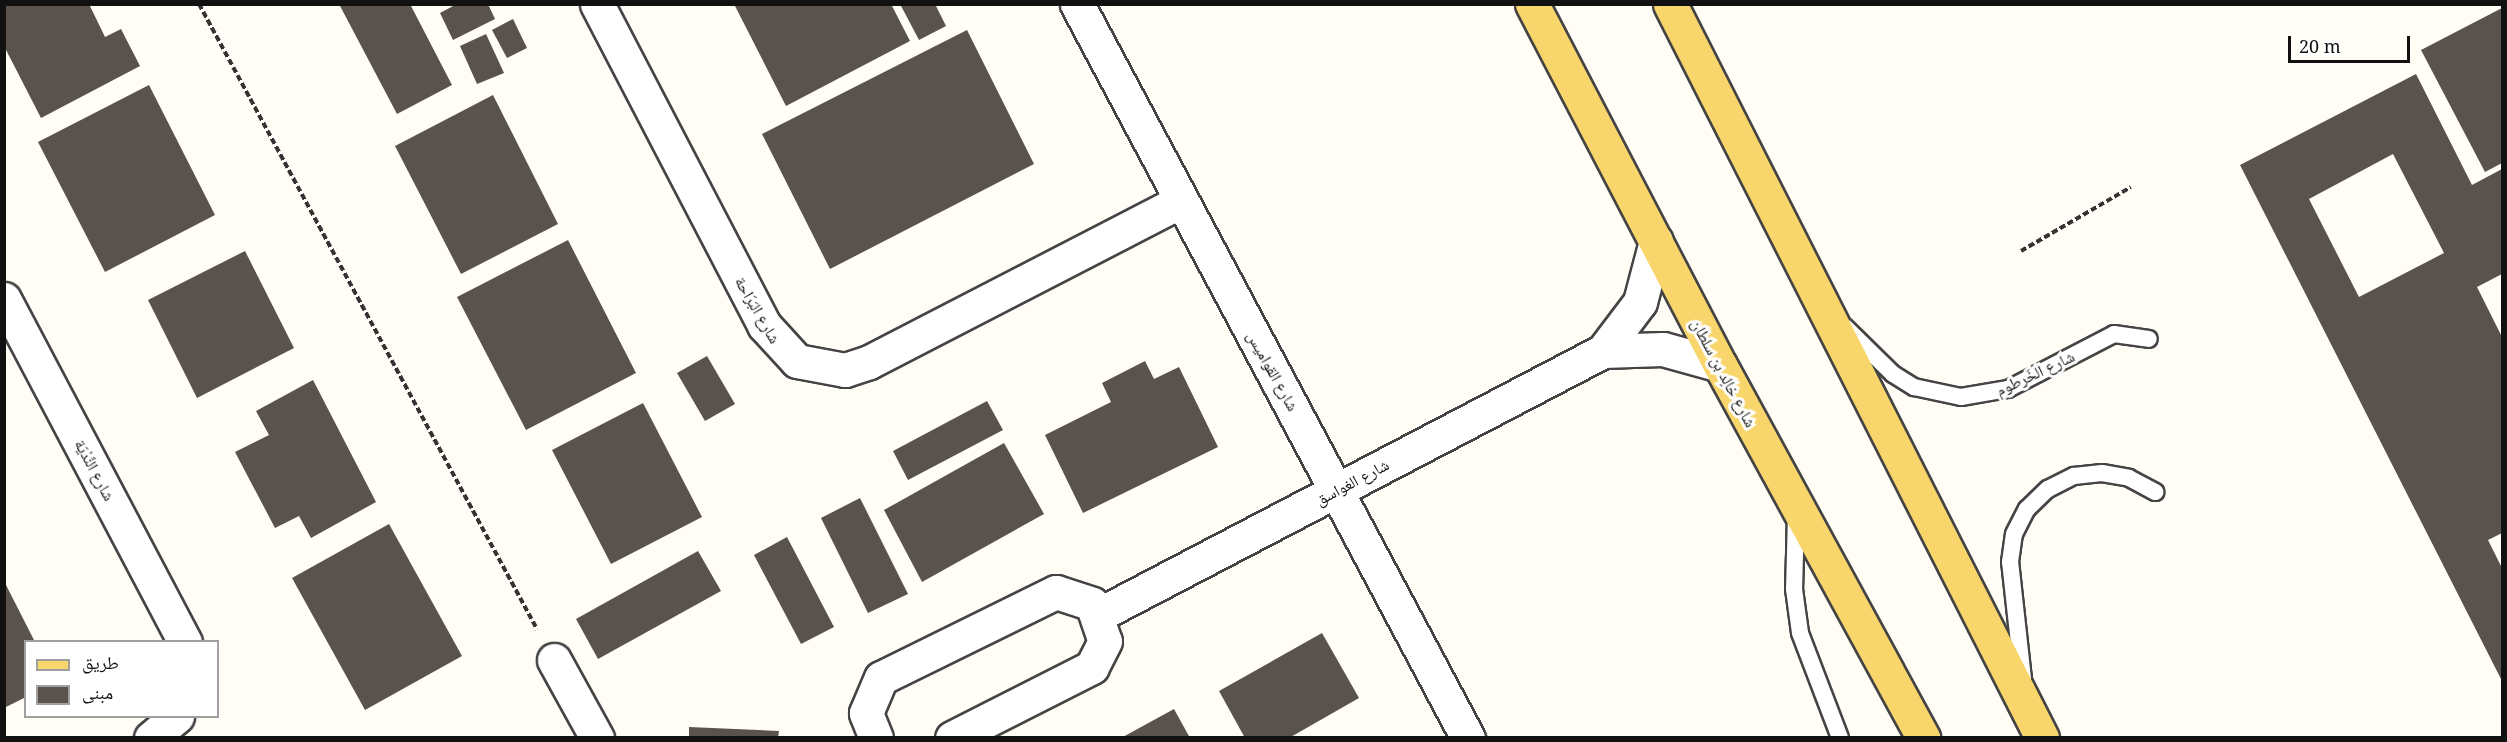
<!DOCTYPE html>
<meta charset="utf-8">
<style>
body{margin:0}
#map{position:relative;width:2507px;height:742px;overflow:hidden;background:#fffdf5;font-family:"Noto Serif","Noto Naskh Arabic",serif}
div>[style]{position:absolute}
.building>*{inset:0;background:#5a524d}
.path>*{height:4px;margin-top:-2px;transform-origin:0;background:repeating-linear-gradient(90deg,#333 0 6px,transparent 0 9px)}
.roads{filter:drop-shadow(2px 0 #444) drop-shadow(-2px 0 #444) drop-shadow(0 2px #444) drop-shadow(0 -2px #444)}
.service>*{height:16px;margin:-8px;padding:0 8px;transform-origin:8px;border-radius:8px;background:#fff}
.minor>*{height:33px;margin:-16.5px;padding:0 16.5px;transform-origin:16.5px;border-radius:16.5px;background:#fff}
.primary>*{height:33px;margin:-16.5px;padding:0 16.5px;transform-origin:16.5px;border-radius:16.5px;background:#f9d66b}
span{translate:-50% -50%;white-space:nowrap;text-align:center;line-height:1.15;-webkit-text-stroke:6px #fff;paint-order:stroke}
.street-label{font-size:16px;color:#111}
.frame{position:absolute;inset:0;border:6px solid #111;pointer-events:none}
.legend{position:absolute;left:24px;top:640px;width:195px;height:78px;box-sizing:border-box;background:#fff;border:2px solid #a0a0a0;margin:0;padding:8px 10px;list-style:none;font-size:18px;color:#111}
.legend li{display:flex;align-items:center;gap:12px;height:30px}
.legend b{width:30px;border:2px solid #a0a0a0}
.scale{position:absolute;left:2288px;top:36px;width:122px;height:27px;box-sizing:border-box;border:3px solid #111;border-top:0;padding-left:8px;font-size:18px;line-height:21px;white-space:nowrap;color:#111;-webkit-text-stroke:4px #fff;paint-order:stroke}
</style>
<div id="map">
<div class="building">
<div style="clip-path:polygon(4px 4px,89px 4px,105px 37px,121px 29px,140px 66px,41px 118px,4px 46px)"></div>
<div style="clip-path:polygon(339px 4px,410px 4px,452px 85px,397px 114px)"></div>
<div style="clip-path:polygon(457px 4px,488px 4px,495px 19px,453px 40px,440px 13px)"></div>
<div style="clip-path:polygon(734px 4px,891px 4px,910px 41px,786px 106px)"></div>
<div style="clip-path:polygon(900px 4px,935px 4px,946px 26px,919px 40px)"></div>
<div style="clip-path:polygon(2502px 8px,2502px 163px,2485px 172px,2421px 50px)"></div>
<div style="clip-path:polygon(513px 19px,527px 48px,507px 58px,492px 30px)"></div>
<div style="clip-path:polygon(967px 30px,1034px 164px,830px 269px,762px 134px)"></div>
<div style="clip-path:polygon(486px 34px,504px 73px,477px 84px,460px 46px)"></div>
<div style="clip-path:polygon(evenodd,2416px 74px,2472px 185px,2502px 169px,2502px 274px,2477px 287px,2502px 337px,2502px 533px,2488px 540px,2502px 568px,2502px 681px,2240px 165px,2416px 74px,2393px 154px,2444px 253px,2359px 297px,2309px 199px,2393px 154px)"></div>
<div style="clip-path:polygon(149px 85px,215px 215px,105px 272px,38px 142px)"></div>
<div style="clip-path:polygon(493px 95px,558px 224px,461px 274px,395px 146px)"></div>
<div style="clip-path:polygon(568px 240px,636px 373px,526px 430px,457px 297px)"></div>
<div style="clip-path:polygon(245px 251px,294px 348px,197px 398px,148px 300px)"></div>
<div style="clip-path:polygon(707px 356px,735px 404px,705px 421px,677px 373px)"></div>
<div style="clip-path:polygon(1145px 361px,1154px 379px,1179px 367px,1218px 447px,1083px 513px,1045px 435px,1111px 402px,1102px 383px)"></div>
<div style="clip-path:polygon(313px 380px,376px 502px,311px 538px,299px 516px,275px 528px,235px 452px,269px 435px,256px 411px)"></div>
<div style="clip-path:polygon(987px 401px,1003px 430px,908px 480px,893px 451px)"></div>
<div style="clip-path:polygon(643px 403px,702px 517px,611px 564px,552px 450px)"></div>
<div style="clip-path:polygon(1004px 443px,1044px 514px,922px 582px,884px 510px)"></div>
<div style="clip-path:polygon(860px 498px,908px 594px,868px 613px,821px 518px)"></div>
<div style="clip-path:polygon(389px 524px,462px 656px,365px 710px,292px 578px)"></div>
<div style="clip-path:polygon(787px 537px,834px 627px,801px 644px,754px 555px)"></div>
<div style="clip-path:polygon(698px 551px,721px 591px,598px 659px,576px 619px)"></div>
<div style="clip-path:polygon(4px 581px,35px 642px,26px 642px,26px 697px,4px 708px)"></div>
<div style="clip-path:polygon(1322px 633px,1359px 698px,1289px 738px,1245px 738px,1219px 691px)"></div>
<div style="clip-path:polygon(1174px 709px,1190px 738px,1121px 738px)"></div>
<div style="clip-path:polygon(689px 727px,779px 731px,778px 738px,689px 738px)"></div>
</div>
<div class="path">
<div style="left:199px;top:4px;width:711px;rotate:61.6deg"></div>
<div style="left:2021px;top:251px;width:127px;rotate:-30.2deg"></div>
</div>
<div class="roads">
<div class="service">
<div style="left:1845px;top:327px;width:67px;rotate:44.4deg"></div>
<div style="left:1893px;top:374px;width:25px;rotate:32deg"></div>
<div style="left:1914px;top:387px;width:48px;rotate:12deg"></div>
<div style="left:1961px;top:397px;width:48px;rotate:-9.7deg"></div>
<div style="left:2008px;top:389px;width:119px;rotate:-27.4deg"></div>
<div style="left:2114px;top:334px;width:35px;rotate:8deg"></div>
<div style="left:1796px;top:515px;width:74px;rotate:91.5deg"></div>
<div style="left:1794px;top:589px;width:44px;rotate:82.2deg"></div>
<div style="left:1800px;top:633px;width:112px;rotate:69.1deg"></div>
<div style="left:2023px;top:679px;width:118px;rotate:-96.3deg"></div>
<div style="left:2010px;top:562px;width:28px;rotate:-82deg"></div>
<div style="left:2014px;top:534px;width:28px;rotate:-63deg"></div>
<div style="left:2027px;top:509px;width:29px;rotate:-44deg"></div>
<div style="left:2048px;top:489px;width:29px;rotate:-27deg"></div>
<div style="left:2074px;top:476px;width:28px;rotate:-6deg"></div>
<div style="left:2102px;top:473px;width:27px;rotate:10deg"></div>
<div style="left:2129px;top:478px;width:30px;rotate:28deg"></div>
</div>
<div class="minor">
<div style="left:597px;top:4px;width:362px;rotate:62.5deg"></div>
<div style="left:764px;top:325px;width:49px;rotate:47.5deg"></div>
<div style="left:797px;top:361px;width:49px;rotate:10.6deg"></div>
<div style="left:845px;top:370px;width:25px;rotate:-18deg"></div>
<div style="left:869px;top:362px;width:349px;rotate:-27.3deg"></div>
<div style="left:1077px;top:4px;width:832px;rotate:61.96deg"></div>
<div style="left:4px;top:299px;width:388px;rotate:62.2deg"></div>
<div style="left:1603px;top:351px;width:60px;rotate:-1.9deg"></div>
<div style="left:1663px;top:349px;width:59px;rotate:15.7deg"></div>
<div style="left:1100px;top:614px;width:568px;rotate:-27.6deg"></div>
<div style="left:1603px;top:351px;width:61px;rotate:-52.9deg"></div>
<div style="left:1640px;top:302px;width:63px;rotate:-75.3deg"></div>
<div style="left:554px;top:660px;width:89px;rotate:61.1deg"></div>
<div style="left:151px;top:738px;width:34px;rotate:-40deg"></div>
<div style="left:876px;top:738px;width:27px;rotate:-112deg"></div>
<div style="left:866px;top:713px;width:38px;rotate:-67deg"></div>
<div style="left:881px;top:678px;width:195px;rotate:-26.2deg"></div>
<div style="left:1056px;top:592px;width:38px;rotate:18deg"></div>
<div style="left:1092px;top:604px;width:39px;rotate:71deg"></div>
<div style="left:1105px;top:641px;width:29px;rotate:117deg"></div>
<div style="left:1092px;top:667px;width:157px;rotate:153.1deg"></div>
</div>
<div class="primary">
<div style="left:1532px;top:4px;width:407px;rotate:62.5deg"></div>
<div style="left:1720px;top:365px;width:425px;rotate:61.4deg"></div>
<div style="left:1670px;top:4px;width:823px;rotate:63.12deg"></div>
</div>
</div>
<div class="street-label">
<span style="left:758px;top:310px;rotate:60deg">شارع البَرَاحة</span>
<span style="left:1273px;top:371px;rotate:61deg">شارع القواميس</span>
<span style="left:1724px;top:373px;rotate:62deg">شارع خالِد بن سلطان</span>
<span style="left:2035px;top:373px;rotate:-25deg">شارع الخَرطوم</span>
<span style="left:95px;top:470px;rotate:62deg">شارع النَّدْيَة</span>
<span style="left:1352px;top:482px;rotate:-28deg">شارع الغواسق</span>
</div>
<div class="frame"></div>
<ul class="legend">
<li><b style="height:8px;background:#f9d66b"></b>طريق</li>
<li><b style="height:16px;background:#5a524d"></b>مبنى</li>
</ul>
<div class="scale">20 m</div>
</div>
